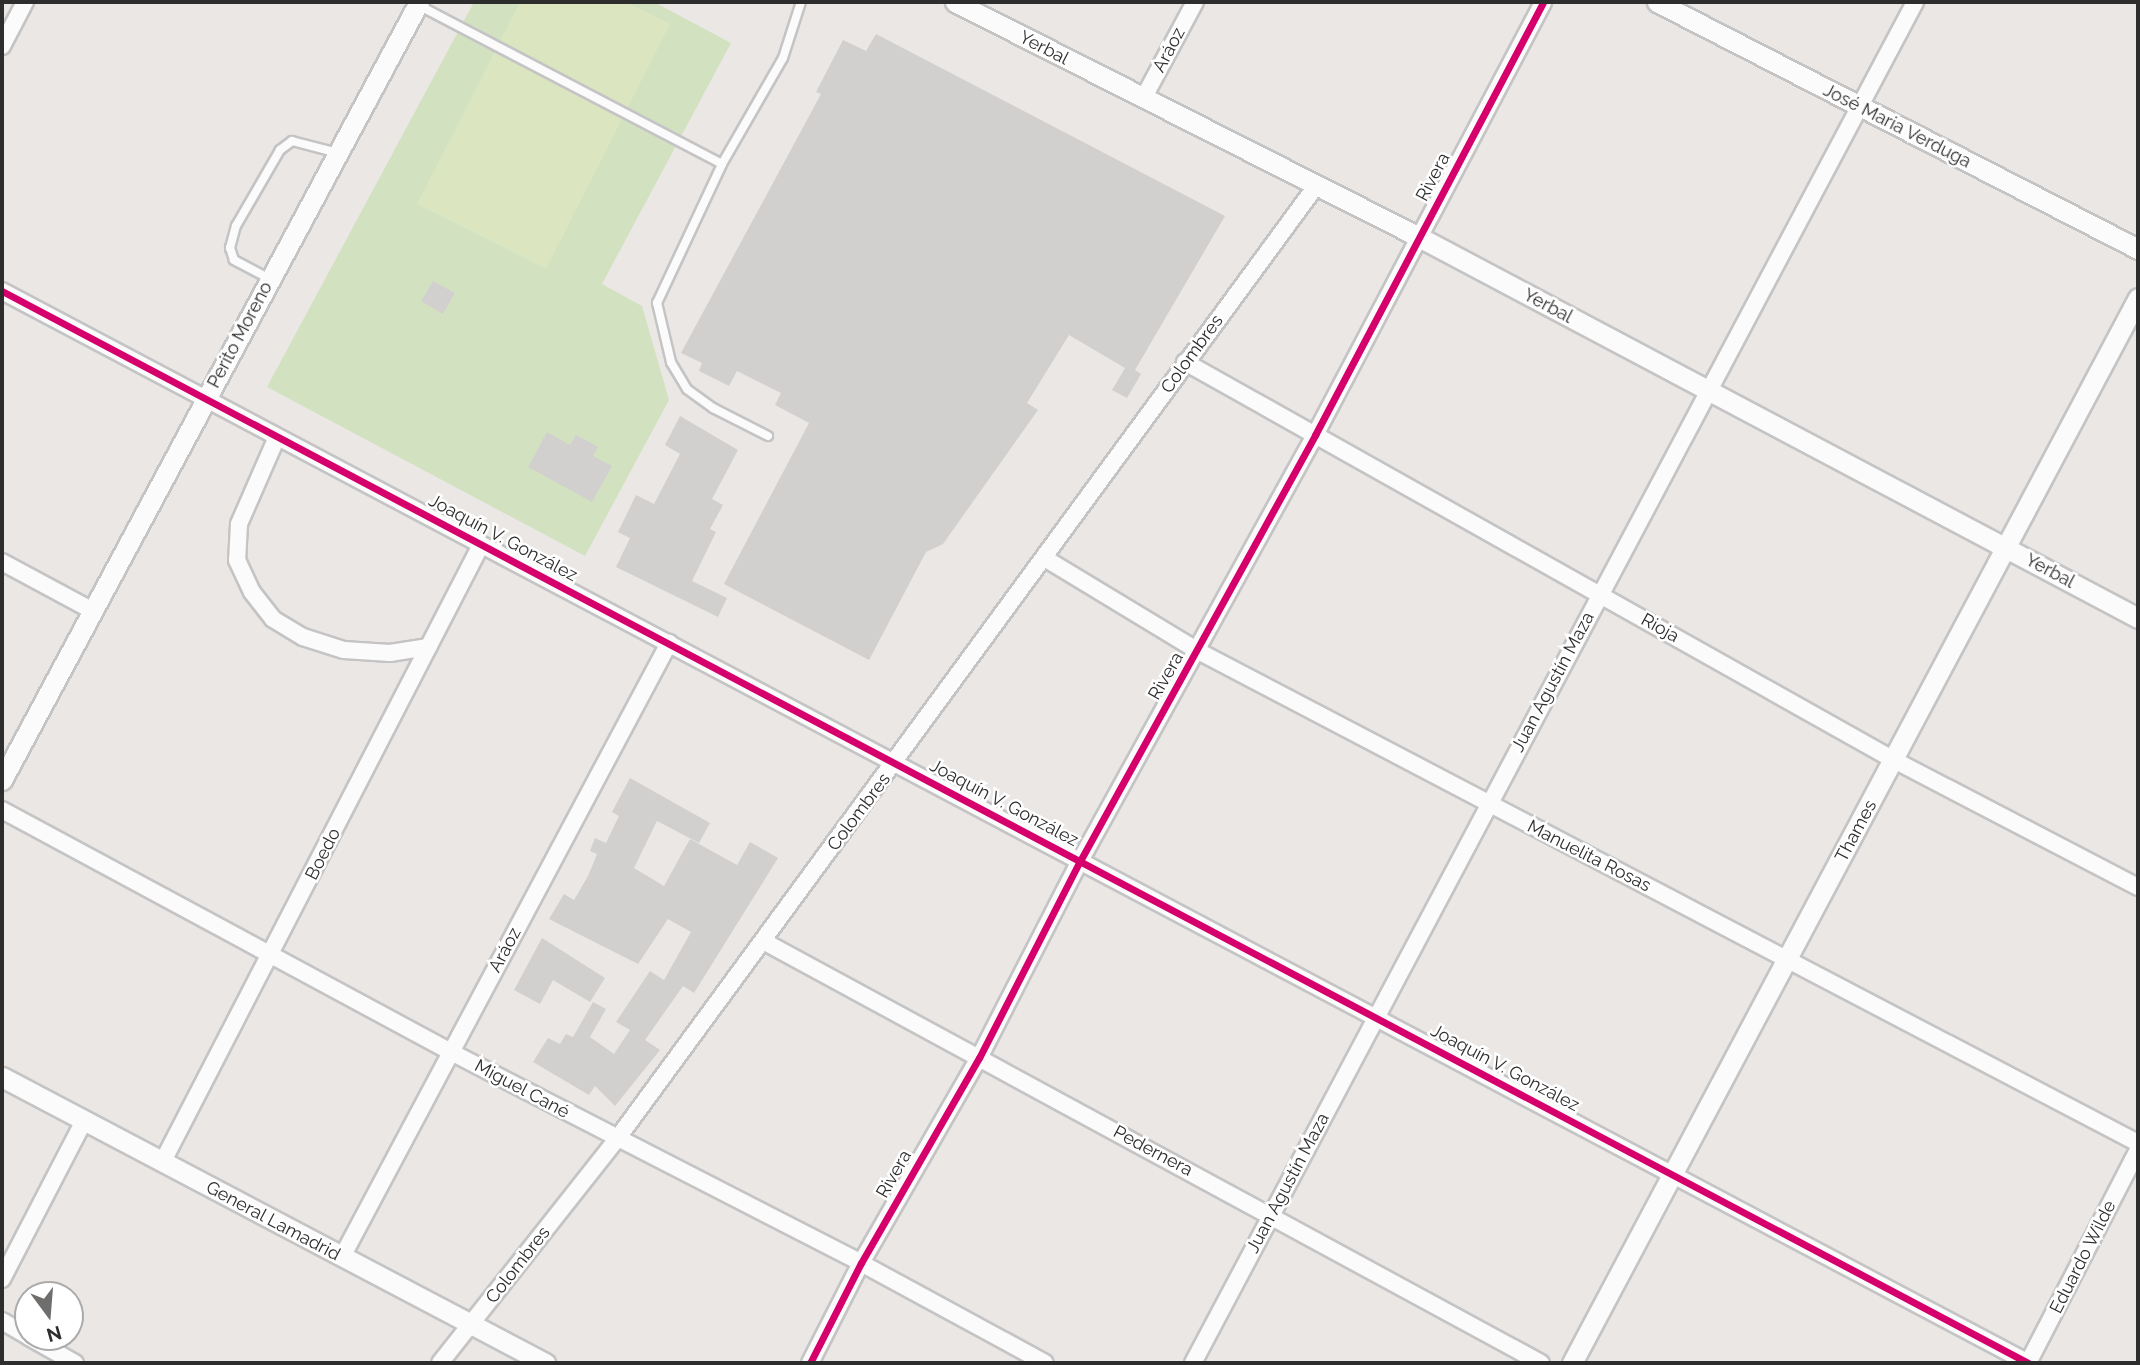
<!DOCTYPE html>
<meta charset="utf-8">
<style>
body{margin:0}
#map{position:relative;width:2140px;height:1365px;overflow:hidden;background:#eae7e5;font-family:Raleway,sans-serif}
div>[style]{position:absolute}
.green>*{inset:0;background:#d2e2c1}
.pitch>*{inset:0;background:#dbe5c0}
.building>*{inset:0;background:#d2d0ce}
.roads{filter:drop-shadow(2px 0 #c5c4c5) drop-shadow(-2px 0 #c5c4c5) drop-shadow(0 2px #c5c4c5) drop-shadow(0 -2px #c5c4c5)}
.service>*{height:8px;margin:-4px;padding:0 4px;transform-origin:4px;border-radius:4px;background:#fcfbfb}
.minor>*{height:16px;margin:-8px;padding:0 8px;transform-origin:8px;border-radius:8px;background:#fcfbfb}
.tertiary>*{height:19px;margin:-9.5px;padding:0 9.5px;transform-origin:9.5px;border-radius:9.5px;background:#fcfbfb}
.cycleway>*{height:7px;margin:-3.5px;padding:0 3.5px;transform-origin:3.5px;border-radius:3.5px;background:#d6006c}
span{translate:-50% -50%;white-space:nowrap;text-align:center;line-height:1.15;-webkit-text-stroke:5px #fff;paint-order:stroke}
.street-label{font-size:18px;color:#2d2d2d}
.frame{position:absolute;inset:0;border:4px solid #2d2d2d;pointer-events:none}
.north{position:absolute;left:14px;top:1281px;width:70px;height:70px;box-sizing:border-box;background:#fff;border:2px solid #ababab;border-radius:50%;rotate:164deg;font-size:19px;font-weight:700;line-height:28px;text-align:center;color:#2d2d2d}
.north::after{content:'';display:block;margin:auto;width:24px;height:32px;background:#6f6e6d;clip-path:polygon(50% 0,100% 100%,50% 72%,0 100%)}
</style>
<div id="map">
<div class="green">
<div style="clip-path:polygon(474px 2px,654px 2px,731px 43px,602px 284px,642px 306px,669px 400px,585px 556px,267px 387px)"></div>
</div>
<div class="pitch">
<div style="clip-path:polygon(520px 2px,626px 2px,670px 24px,546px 269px,417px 204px)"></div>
</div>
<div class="building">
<div style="clip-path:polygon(876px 34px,1225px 216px,1135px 370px,1141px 374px,1127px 398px,1112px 390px,1125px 368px,1069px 335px,1027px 403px,1038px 410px,943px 544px,926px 552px,869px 660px,724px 584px,809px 423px,775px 405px,781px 393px,737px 371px,729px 386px,699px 371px,702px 363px,681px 353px,821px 94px,816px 92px,843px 40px,866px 51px)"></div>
<div style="clip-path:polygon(433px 281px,455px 293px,443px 314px,421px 301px)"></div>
<div style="clip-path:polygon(680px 416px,738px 450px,712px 499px,723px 505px,710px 529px,716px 532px,692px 581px,727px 598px,718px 617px,616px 567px,630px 538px,618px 532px,636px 495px,654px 504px,680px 454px,665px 445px)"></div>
<div style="clip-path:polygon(547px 432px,570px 445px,576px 435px,598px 447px,593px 456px,612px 466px,592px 502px,528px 467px)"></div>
<div style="clip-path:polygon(630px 778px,710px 823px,699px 843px,657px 821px,634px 868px,664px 886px,690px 839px,737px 865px,750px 842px,778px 858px,694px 993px,683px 986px,645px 1040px,660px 1050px,615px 1106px,595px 1086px,589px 1095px,533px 1062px,548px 1038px,560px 1044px,566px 1034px,573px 1037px,593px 1002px,606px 1009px,590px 1037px,614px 1054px,630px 1030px,616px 1022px,650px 971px,664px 980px,691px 932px,668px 919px,638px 964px,549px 919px,564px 894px,574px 900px,588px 876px,597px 854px,590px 851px,595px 838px,606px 843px,619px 816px,612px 812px)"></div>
<div style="clip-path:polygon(542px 938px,605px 978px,590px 1002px,553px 980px,540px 1004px,514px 990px)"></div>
</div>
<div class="roads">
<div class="service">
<div style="left:418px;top:5px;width:343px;rotate:27.6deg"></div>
<div style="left:270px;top:279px;width:41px;rotate:-152.2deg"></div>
<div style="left:234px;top:260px;width:13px;rotate:-108deg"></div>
<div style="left:230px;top:248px;width:23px;rotate:-75deg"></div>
<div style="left:236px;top:226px;width:88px;rotate:-59.9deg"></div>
<div style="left:280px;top:150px;width:15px;rotate:-37deg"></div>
<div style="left:292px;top:141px;width:48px;rotate:14.6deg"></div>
<div style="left:768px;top:436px;width:62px;rotate:-153deg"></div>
<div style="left:713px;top:408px;width:32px;rotate:-144deg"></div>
<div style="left:687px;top:389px;width:31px;rotate:-121deg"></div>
<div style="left:671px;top:362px;width:61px;rotate:-103.3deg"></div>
<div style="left:657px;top:303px;width:153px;rotate:-64.9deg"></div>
<div style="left:722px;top:164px;width:122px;rotate:-60.1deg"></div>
<div style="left:783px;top:58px;width:59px;rotate:-72.2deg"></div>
</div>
<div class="minor">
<div style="left:2px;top:46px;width:50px;rotate:-62.4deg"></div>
<div style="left:1143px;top:99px;width:110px;rotate:-61.8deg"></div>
<div style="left:2px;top:291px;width:2292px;rotate:27.88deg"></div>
<div style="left:1185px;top:362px;width:813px;rotate:29.31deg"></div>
<div style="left:1894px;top:760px;width:275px;rotate:27.5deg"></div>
<div style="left:277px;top:437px;width:95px;rotate:113.6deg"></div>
<div style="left:239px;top:524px;width:36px;rotate:93deg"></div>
<div style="left:237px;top:560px;width:35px;rotate:65deg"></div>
<div style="left:252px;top:592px;width:34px;rotate:52deg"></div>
<div style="left:273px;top:619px;width:35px;rotate:31deg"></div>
<div style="left:303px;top:637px;width:43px;rotate:17.6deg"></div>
<div style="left:344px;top:650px;width:46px;rotate:3.7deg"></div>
<div style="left:390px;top:653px;width:39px;rotate:-9deg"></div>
<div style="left:1046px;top:559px;width:178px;rotate:31.2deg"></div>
<div style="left:1198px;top:651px;width:1061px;rotate:27.63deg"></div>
<div style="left:2px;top:562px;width:103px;rotate:28.3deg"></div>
<div style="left:2px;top:810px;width:510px;rotate:28.32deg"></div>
<div style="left:451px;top:1052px;width:461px;rotate:27.2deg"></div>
<div style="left:861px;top:1263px;width:209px;rotate:28.5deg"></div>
<div style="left:763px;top:941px;width:885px;rotate:28.48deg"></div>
<div style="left:162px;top:1163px;width:695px;rotate:-62.7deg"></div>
<div style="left:342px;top:1257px;width:696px;rotate:-61.96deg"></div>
<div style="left:2px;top:1279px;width:178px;rotate:-62.6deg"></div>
<div style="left:2px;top:1321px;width:30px;rotate:30deg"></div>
<div style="left:29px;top:1337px;width:53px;rotate:29.5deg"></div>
<div style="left:440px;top:1363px;width:285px;rotate:-51.7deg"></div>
<div style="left:617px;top:1139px;width:1182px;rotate:-53.74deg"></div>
<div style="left:810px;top:1363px;width:112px;rotate:-63deg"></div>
<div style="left:861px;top:1263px;width:237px;rotate:-60.1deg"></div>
<div style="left:979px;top:1058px;width:221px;rotate:-62.9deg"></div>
<div style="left:1080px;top:861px;width:487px;rotate:-61.1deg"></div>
<div style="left:1315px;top:435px;width:489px;rotate:-62.2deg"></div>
<div style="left:1193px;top:1363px;width:1541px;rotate:-62.05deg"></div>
<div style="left:2028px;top:1363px;width:240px;rotate:-62.7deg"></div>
</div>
<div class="tertiary">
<div style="left:955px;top:2px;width:520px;rotate:26.86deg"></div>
<div style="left:1419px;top:237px;width:814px;rotate:27.92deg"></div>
<div style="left:1657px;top:2px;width:541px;rotate:27.18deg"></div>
<div style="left:2px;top:780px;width:883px;rotate:-61.81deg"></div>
<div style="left:2px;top:1077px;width:614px;rotate:27.78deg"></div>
<div style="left:1572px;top:1363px;width:1206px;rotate:-62.01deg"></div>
</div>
</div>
<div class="cycleway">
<div style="left:2px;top:291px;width:2292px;rotate:27.88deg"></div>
<div style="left:810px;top:1363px;width:112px;rotate:-63deg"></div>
<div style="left:861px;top:1263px;width:237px;rotate:-60.1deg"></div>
<div style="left:979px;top:1058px;width:221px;rotate:-62.9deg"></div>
<div style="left:1080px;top:861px;width:487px;rotate:-61.1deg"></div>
<div style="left:1315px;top:435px;width:489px;rotate:-62.2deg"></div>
</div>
<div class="street-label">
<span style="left:1044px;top:48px;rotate:27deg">Yerbal</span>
<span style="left:1169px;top:50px;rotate:-62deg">Aráoz</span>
<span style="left:1897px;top:126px;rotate:27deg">José Maria Verduga</span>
<span style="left:1433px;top:177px;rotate:-62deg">Rivera</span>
<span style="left:1548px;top:306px;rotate:28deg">Yerbal</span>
<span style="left:240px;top:335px;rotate:-62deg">Perito Moreno</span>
<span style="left:1192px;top:354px;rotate:-54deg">Colombres</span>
<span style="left:503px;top:538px;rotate:28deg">Joaquín V. González</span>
<span style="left:2050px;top:571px;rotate:28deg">Yerbal</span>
<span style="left:1660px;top:628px;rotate:29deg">Rioja</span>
<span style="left:1166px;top:676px;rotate:-60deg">Rivera</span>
<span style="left:1553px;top:682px;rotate:-62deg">Juan Agustín Maza</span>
<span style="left:1004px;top:803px;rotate:28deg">Joaquín V. González</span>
<span style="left:859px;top:812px;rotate:-53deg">Colombres</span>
<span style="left:1856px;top:831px;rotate:-62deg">Thames</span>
<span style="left:323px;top:854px;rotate:-63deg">Boedo</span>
<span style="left:1589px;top:856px;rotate:27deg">Manuelita Rosas</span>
<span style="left:505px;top:950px;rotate:-62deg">Aráoz</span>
<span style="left:1505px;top:1068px;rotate:28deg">Joaquín V. González</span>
<span style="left:522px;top:1089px;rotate:28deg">Miguel Cané</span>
<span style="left:1153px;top:1151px;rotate:28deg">Pedernera</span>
<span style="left:894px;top:1174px;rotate:-60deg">Rivera</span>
<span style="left:1288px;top:1183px;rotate:-62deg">Juan Agustín Maza</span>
<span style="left:273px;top:1221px;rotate:28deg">General Lamadrid</span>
<span style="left:2083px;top:1257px;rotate:-63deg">Eduardo Wilde</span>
<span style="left:518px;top:1265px;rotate:-52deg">Colombres</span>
</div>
<div class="frame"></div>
<div class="north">N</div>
</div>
